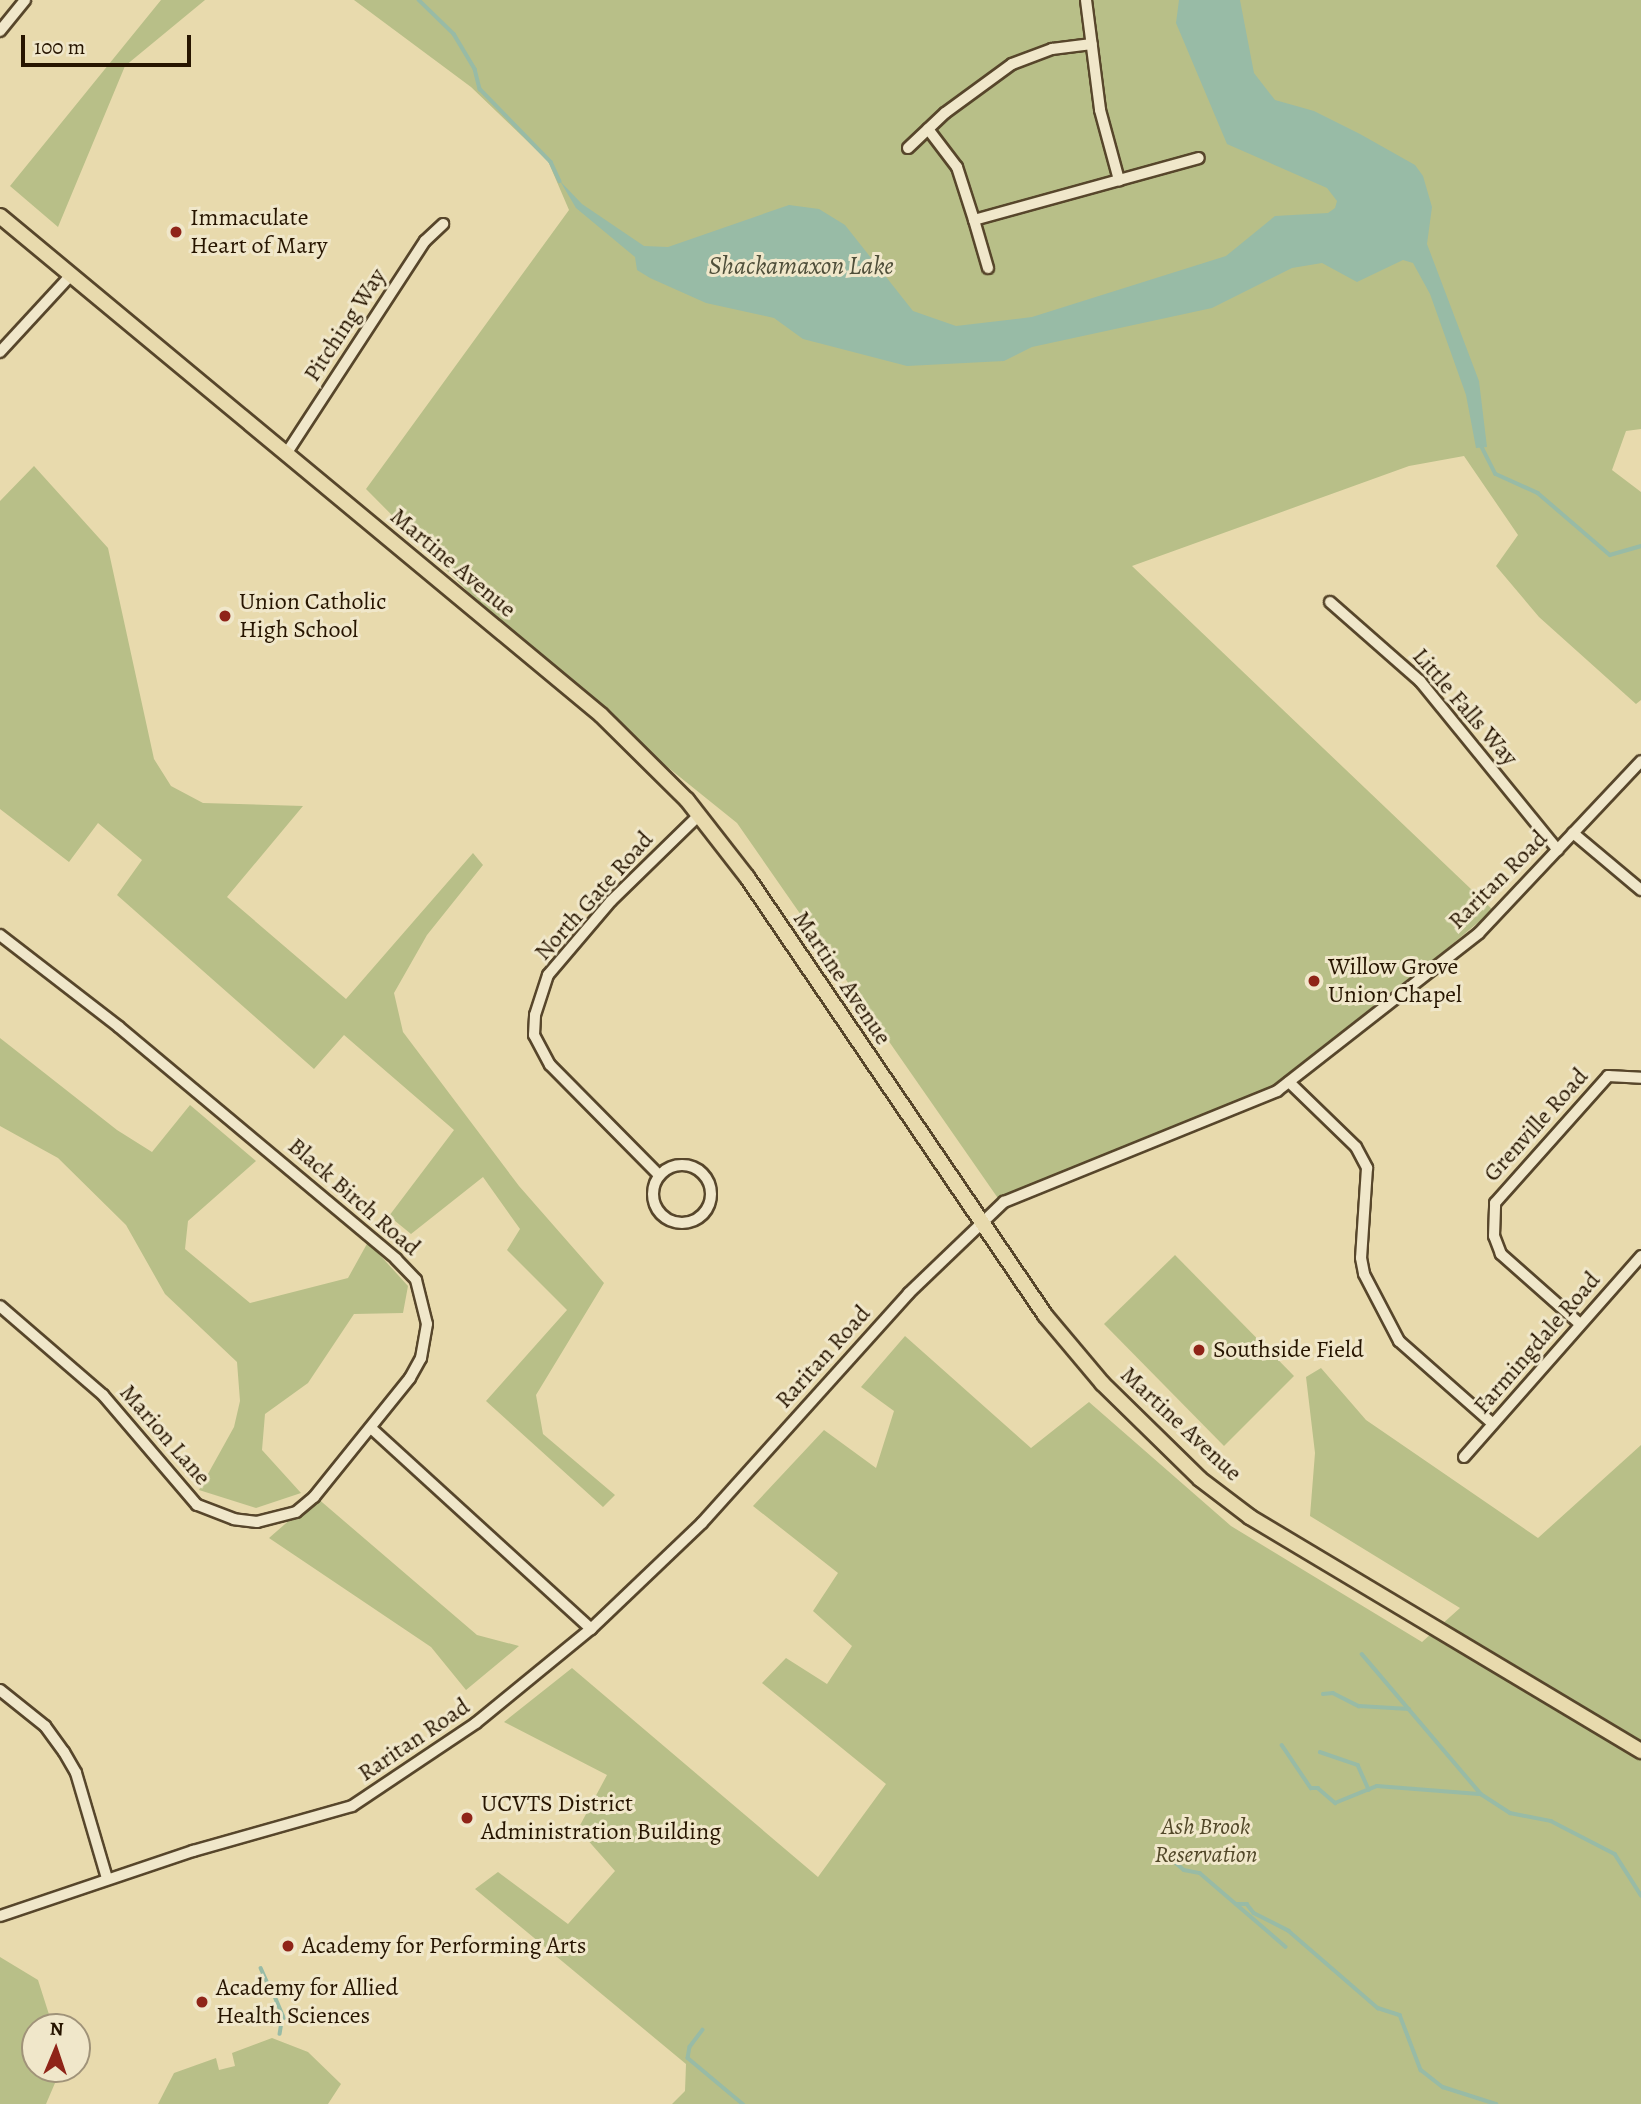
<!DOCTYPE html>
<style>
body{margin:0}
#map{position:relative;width:1641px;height:2104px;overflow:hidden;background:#e8daad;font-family:Alegreya,serif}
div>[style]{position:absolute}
.green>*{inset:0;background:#b8bf88}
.water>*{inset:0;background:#98bba6}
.stream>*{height:3.5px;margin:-1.75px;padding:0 1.75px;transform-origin:1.75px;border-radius:1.75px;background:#98bba6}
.roads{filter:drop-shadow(2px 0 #57462b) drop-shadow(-2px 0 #57462b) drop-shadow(0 2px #57462b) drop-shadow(0 -2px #57462b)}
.minor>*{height:10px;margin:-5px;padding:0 5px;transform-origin:5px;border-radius:5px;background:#f0e7ca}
.minor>.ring{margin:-5px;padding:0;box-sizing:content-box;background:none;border:10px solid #f0e7ca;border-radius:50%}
.major>*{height:14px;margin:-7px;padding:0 7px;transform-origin:7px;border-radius:7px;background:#e8daad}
.dots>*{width:19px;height:19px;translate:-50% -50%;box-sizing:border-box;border:4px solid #f0e7ca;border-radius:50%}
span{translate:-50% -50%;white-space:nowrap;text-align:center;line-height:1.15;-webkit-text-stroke:6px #f0e7ca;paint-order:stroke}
.poi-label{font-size:24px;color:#271500}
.left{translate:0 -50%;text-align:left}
.street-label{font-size:24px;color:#271500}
.park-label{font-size:24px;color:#524829;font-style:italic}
.water-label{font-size:26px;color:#4f4f3a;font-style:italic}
.north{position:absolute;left:21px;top:2013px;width:70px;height:70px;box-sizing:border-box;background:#f0e7ca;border:2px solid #a09379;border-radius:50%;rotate:2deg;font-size:19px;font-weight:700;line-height:28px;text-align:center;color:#271500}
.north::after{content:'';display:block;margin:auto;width:24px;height:32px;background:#8f2418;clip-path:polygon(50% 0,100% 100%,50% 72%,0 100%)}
.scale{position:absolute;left:21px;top:35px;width:170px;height:32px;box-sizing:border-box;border:4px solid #271500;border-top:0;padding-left:9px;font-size:21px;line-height:24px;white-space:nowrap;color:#271500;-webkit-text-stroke:5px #f0e7ca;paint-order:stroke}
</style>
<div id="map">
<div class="green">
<div style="clip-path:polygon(161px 0,205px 0,125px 66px,58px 227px,10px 186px)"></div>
<div style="clip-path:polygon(354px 0,1641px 0,1641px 429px,1626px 431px,1612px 470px,1641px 492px,1641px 700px,1636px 704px,1539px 617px,1496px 566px,1518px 535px,1464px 456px,1409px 466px,1132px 566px,1493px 910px,1267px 1099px,1002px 1204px,737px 823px,619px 728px,487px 611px,366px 489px,569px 210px,548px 161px,471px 87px)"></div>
<div style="clip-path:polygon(34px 466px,108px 548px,154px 759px,171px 786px,203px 803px,303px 806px,227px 897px,346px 999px,473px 853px,483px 865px,427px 935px,394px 993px,403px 1032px,519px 1186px,604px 1283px,536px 1395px,543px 1434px,615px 1495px,603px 1507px,486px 1401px,567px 1310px,507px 1250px,520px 1229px,483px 1177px,411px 1234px,389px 1216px,454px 1130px,344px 1035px,314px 1069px,117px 895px,142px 860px,98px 823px,69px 862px,0 809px,0 501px)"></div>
<div style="clip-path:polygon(0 1038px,117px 1130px,152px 1152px,190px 1105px,256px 1161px,188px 1221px,185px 1249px,250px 1303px,348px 1278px,368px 1242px,408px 1286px,403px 1313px,354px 1314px,308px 1383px,265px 1414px,262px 1450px,301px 1493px,256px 1508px,199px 1490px,234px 1427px,240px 1401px,237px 1362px,165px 1294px,126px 1225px,58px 1158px,0 1126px)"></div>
<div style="clip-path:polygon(1175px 1255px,1294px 1376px,1224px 1446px,1104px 1324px)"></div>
<div style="clip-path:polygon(905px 1336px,1031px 1448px,1089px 1402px,1231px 1526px,1422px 1642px,1460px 1608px,1310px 1516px,1315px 1453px,1306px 1377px,1321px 1368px,1366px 1420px,1538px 1538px,1641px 1445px,1641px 2104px,672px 2104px,685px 2091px,686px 2064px,475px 1889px,498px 1872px,568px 1924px,615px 1871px,578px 1829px,607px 1775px,504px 1722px,572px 1668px,818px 1877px,886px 1784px,762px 1683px,786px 1658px,827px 1684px,852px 1646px,813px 1611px,838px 1573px,753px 1506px,824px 1430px,876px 1468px,894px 1411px,861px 1387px)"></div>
<div style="clip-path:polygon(316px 1497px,477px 1635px,519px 1646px,466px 1690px,431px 1647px,269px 1538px)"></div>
<div style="clip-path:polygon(0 1957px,38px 1980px,53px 2027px,35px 2027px,35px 2069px,61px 2069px,46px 2104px,0 2104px)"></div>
<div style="clip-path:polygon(272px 2038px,308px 2052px,341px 2084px,328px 2104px,158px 2104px,174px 2073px,216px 2058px,219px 2070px,235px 2066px,232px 2053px)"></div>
</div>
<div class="water">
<div style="clip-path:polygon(1179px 0,1240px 0,1254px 73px,1275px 100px,1314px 111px,1360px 134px,1415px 165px,1423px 176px,1432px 207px,1427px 244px,1479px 381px,1487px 447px,1476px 448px,1466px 395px,1430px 294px,1413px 263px,1403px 260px,1357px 282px,1322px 263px,1292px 268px,1212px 308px,1032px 347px,1004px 361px,907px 366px,803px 339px,774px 318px,706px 303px,650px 278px,637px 270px,635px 257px,576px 208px,560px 181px,582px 204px,644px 246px,668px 247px,789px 205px,819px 209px,845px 225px,913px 311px,956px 326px,1032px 317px,1226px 256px,1275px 216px,1328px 213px,1335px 208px,1337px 201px,1327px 188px,1227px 144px,1176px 23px)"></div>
</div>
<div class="stream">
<div style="left:419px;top:0;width:49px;rotate:44.2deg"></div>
<div style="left:454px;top:34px;width:41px;rotate:59deg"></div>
<div style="left:475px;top:69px;width:21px;rotate:76deg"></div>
<div style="left:480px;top:89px;width:102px;rotate:45.8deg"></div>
<div style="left:551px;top:162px;width:21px;rotate:65deg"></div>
<div style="left:1482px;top:447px;width:30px;rotate:63deg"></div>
<div style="left:1496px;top:474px;width:46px;rotate:24.3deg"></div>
<div style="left:1538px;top:493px;width:95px;rotate:40.7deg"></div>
<div style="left:1610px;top:555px;width:32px;rotate:-16deg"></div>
<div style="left:1362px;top:1654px;width:184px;rotate:49.6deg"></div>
<div style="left:1481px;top:1794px;width:35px;rotate:33deg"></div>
<div style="left:1510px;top:1813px;width:42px;rotate:11deg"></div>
<div style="left:1551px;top:1821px;width:72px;rotate:27.3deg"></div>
<div style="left:1615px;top:1854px;width:49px;rotate:57.6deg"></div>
<div style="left:1323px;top:1694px;width:10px;rotate:-6deg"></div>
<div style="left:1333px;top:1693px;width:29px;rotate:27deg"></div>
<div style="left:1359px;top:1706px;width:50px;rotate:3.4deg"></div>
<div style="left:1282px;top:1745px;width:52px;rotate:56deg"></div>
<div style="left:1311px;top:1788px;width:7px"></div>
<div style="left:1318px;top:1788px;width:23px;rotate:41deg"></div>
<div style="left:1335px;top:1803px;width:45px;rotate:-22deg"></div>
<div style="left:1377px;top:1786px;width:102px;rotate:4.5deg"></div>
<div style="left:1320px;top:1752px;width:40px;rotate:18.9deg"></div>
<div style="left:1358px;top:1765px;width:27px;rotate:66deg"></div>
<div style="left:1168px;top:1856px;width:21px;rotate:41deg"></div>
<div style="left:1184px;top:1870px;width:16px;rotate:11deg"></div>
<div style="left:1200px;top:1873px;width:113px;rotate:40.7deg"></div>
<div style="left:1236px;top:1904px;width:11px"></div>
<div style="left:1247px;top:1904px;width:11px;rotate:52deg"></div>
<div style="left:1254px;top:1913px;width:39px;rotate:27deg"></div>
<div style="left:1289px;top:1931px;width:118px;rotate:40.9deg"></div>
<div style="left:1378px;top:2008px;width:23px;rotate:18deg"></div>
<div style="left:1400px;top:2015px;width:59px;rotate:69.1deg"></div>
<div style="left:1421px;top:2070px;width:28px;rotate:38deg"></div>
<div style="left:1443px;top:2087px;width:56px;rotate:17.8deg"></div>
<div style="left:261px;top:1968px;width:24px;rotate:66deg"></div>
<div style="left:263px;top:1992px;width:11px;rotate:10deg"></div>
<div style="left:274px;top:1994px;width:26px;rotate:67deg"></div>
<div style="left:275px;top:2021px;width:7px;rotate:8deg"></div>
<div style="left:282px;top:2022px;width:12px;rotate:99deg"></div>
<div style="left:703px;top:2030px;width:21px;rotate:127deg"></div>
<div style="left:690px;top:2047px;width:11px;rotate:100deg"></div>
<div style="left:688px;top:2058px;width:72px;rotate:39.9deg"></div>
</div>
<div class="roads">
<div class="minor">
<div style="left:1086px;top:0;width:111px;rotate:82.7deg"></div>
<div style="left:1100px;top:110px;width:73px;rotate:74.8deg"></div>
<div style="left:0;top:31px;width:40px;rotate:-51deg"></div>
<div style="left:928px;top:129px;width:48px;rotate:52.7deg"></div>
<div style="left:957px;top:167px;width:56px;rotate:72.2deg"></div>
<div style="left:974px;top:220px;width:233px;rotate:-15.4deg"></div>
<div style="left:908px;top:148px;width:51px;rotate:-43.4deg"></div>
<div style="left:945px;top:113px;width:83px;rotate:-36.2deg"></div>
<div style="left:1012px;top:64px;width:43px;rotate:-20.6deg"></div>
<div style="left:1052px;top:49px;width:40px;rotate:-7.1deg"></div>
<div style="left:974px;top:220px;width:50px;rotate:73.7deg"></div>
<div style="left:0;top:352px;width:105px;rotate:-47.3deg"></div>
<div style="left:286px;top:454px;width:254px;rotate:-56.9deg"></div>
<div style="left:425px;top:241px;width:25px;rotate:-43deg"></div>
<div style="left:1330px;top:602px;width:120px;rotate:41.3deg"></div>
<div style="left:1420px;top:681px;width:218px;rotate:50.8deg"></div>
<div style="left:1573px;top:833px;width:89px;rotate:40deg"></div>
<div style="left:0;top:935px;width:150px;rotate:37.7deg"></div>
<div style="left:119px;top:1027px;width:361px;rotate:39.9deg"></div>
<div style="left:396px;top:1259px;width:29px;rotate:46deg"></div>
<div style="left:416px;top:1280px;width:45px;rotate:76deg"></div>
<div style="left:427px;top:1324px;width:35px;rotate:100deg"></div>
<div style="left:421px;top:1358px;width:23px;rotate:119deg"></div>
<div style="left:410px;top:1378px;width:153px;rotate:128.9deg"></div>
<div style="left:314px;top:1497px;width:23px;rotate:140deg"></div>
<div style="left:296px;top:1512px;width:40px;rotate:165.6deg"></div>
<div style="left:257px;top:1522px;width:23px;rotate:-173deg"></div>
<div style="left:234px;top:1519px;width:40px;rotate:-159deg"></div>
<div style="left:197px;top:1505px;width:145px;rotate:-130.5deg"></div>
<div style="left:103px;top:1395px;width:136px;rotate:-139.2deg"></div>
<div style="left:1289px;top:1082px;width:93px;rotate:44.1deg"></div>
<div style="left:1356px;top:1147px;width:24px;rotate:62deg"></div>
<div style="left:1367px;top:1168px;width:90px;rotate:93.8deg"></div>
<div style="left:1361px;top:1258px;width:16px;rotate:79deg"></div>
<div style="left:1364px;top:1274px;width:76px;rotate:62.4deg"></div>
<div style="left:1399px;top:1341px;width:125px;rotate:41.4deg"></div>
<div class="ring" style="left:653px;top:1165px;width:48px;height:48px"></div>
<div style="left:659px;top:1175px;width:155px;rotate:-134.7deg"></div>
<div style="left:550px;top:1065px;width:34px;rotate:-118deg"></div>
<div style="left:534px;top:1035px;width:20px;rotate:-87deg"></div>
<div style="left:535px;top:1015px;width:42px;rotate:-72deg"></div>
<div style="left:548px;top:975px;width:97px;rotate:-49.6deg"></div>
<div style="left:611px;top:901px;width:123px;rotate:-44.3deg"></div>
<div style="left:1580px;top:1324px;width:106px;rotate:-138.5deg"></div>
<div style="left:1501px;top:1254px;width:19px;rotate:-111deg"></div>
<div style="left:1494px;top:1236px;width:33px;rotate:-88deg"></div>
<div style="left:1495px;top:1203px;width:170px;rotate:-48.3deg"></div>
<div style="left:1608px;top:1076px;width:33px;rotate:3deg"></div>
<div style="left:371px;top:1428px;width:298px;rotate:42.4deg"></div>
<div style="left:1464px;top:1457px;width:268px;rotate:-48.6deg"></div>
<div style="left:0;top:1690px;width:58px;rotate:38.7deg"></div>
<div style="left:45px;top:1726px;width:32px;rotate:54deg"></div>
<div style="left:64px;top:1752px;width:24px;rotate:60deg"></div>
<div style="left:76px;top:1773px;width:109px;rotate:73.6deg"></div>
<div style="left:0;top:1916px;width:204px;rotate:-18.6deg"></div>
<div style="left:193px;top:1851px;width:165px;rotate:-15.8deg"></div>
<div style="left:352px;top:1806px;width:149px;rotate:-33.8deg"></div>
<div style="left:476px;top:1723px;width:149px;rotate:-39.3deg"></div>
<div style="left:591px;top:1629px;width:153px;rotate:-43.7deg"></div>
<div style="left:702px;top:1523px;width:309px;rotate:-48deg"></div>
<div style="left:909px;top:1293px;width:132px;rotate:-43.8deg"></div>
<div style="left:1004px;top:1202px;width:295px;rotate:-22.1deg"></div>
<div style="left:1277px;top:1091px;width:256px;rotate:-38deg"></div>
<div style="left:1479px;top:933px;width:236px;rotate:-46.7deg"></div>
</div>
<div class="major">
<div style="left:0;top:216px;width:781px;rotate:39.7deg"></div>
<div style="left:601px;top:715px;width:121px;rotate:44.7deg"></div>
<div style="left:687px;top:800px;width:98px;rotate:52.1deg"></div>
<div style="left:747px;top:877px;width:530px;rotate:55.77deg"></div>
<div style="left:1045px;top:1315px;width:89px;rotate:50deg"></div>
<div style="left:1102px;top:1383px;width:137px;rotate:44.4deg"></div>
<div style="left:1200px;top:1479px;width:63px;rotate:37.2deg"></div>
<div style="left:1250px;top:1517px;width:456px;rotate:30.9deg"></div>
</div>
</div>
<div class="dots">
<div style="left:176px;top:232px;background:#8f2418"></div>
<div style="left:225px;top:616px;background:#8f2418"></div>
<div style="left:1314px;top:981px;background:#8f2418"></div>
<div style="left:1199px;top:1350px;background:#8f2418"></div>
<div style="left:467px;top:1818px;background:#8f2418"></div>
<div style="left:288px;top:1946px;background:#8f2418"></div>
<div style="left:202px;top:2002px;background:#8f2418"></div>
</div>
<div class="poi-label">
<span class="left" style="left:190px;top:232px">Immaculate<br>Heart of Mary</span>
<span class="left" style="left:239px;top:616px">Union Catholic<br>High School</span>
<span class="left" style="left:1328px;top:981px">Willow Grove<br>Union Chapel</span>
<span class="left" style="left:1213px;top:1350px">Southside Field</span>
<span class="left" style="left:481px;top:1818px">UCVTS District<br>Administration Building</span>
<span class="left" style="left:302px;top:1946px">Academy for Performing Arts</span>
<span class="left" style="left:216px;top:2002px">Academy for Allied<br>Health Sciences</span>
</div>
<div class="street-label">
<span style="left:345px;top:325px;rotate:-57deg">Pitching Way</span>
<span style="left:453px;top:563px;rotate:40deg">Martine Avenue</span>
<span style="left:1465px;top:707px;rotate:49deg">Little Falls Way</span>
<span style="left:1498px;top:880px;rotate:-45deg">Raritan Road</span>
<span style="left:594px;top:896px;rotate:-48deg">North Gate Road</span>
<span style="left:842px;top:978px;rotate:56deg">Martine Avenue</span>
<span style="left:1536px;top:1125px;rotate:-48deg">Grenville Road</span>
<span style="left:354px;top:1197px;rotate:41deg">Black Birch Road</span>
<span style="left:1537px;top:1343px;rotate:-49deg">Farmingdale Road</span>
<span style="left:823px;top:1357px;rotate:-48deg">Raritan Road</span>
<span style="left:1181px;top:1424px;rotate:43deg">Martine Avenue</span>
<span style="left:165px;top:1435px;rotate:49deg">Marion Lane</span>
<span style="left:414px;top:1740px;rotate:-34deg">Raritan Road</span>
</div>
<div class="park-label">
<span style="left:1206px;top:1841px">Ash Brook<br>Reservation</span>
</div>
<div class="water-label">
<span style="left:801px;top:266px">Shackamaxon Lake</span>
</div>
<div class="north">N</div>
<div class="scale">100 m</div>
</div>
